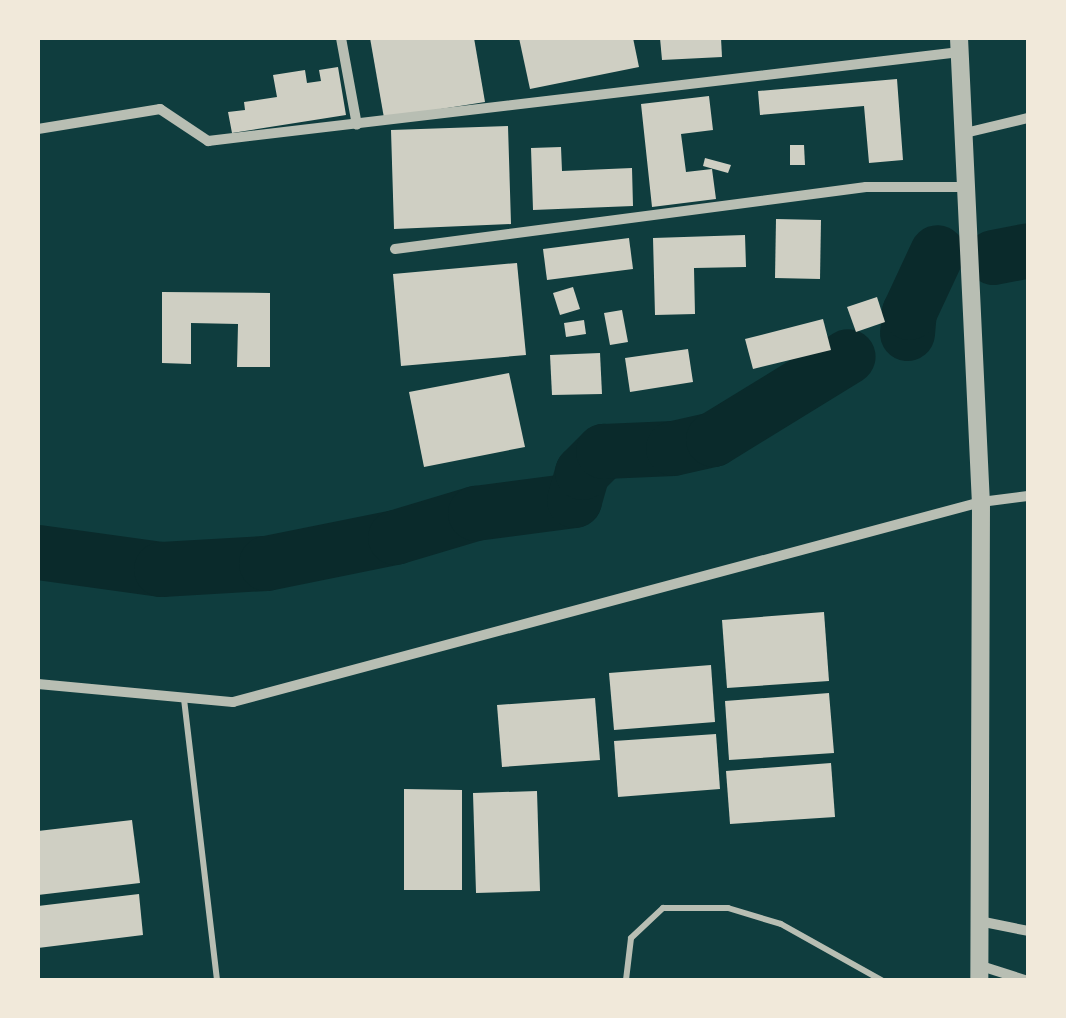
<!DOCTYPE html>
<style>
body{margin:0}
#map{position:relative;width:1066px;height:1018px;overflow:hidden;background:#0f3d3e;font-family:"Alegreya Sans",sans-serif}
div>[style]{position:absolute}
.river>*{height:55px;margin:-27.5px;padding:0 27.5px;transform-origin:27.5px;border-radius:27.5px;background:#0a2a2b}
.building>*{inset:0;background:#cfcfc3}
.service>*{height:6px;margin:-3px;padding:0 3px;transform-origin:3px;border-radius:3px;background:#b8beb3}
.minor>*{height:10px;margin:-5px;padding:0 5px;transform-origin:5px;border-radius:5px;background:#b8beb3}
.tertiary>*{height:18px;margin:-9px;padding:0 9px;transform-origin:9px;border-radius:9px;background:#b8beb3}
span{translate:-50% -50%;white-space:nowrap;text-align:center;line-height:1.15;-webkit-text-stroke:10px #f1e9da;paint-order:stroke}
.frame{position:absolute;inset:0;border:40px solid #f1e9da;pointer-events:none}
</style>
<div id="map">
<div class="river">
<div style="left:993px;top:257px;width:36px;rotate:-11deg"></div>
<div style="left:907px;top:333px;width:21px;rotate:-85deg"></div>
<div style="left:909px;top:312px;width:66px;rotate:-65deg"></div>
<div style="left:38px;top:552px;width:124px;rotate:7.9deg"></div>
<div style="left:161px;top:569px;width:105px;rotate:-3.3deg"></div>
<div style="left:266px;top:563px;width:132px;rotate:-11.4deg"></div>
<div style="left:395px;top:537px;width:84px;rotate:-16.7deg"></div>
<div style="left:475px;top:513px;width:100px;rotate:-7.5deg"></div>
<div style="left:574px;top:500px;width:29px;rotate:-74deg"></div>
<div style="left:582px;top:472px;width:30px;rotate:-45deg"></div>
<div style="left:603px;top:451px;width:70px;rotate:-2.5deg"></div>
<div style="left:673px;top:448px;width:41px;rotate:-12.7deg"></div>
<div style="left:713px;top:439px;width:158px;rotate:-31.6deg"></div>
</div>
<div class="building">
<div style="clip-path:polygon(370px 38px,474px 38px,485px 102px,384px 118px)"></div>
<div style="clip-path:polygon(519px 38px,633px 38px,639px 67px,530px 89px)"></div>
<div style="clip-path:polygon(660px 38px,721px 38px,722px 57px,662px 60px)"></div>
<div style="clip-path:polygon(338px 67px,346px 115px,232px 133px,228px 112px,245px 110px,244px 102px,277px 97px,273px 75px,305px 70px,307px 83px,321px 81px,319px 70px)"></div>
<div style="clip-path:polygon(897px 79px,903px 160px,869px 163px,864px 106px,760px 115px,758px 91px)"></div>
<div style="clip-path:polygon(709px 96px,713px 130px,681px 134px,686px 172px,712px 169px,716px 199px,652px 207px,641px 104px)"></div>
<div style="clip-path:polygon(508px 126px,511px 224px,394px 229px,391px 130px)"></div>
<div style="clip-path:polygon(790px 145px,804px 145px,805px 165px,790px 165px)"></div>
<div style="clip-path:polygon(561px 147px,562px 171px,632px 168px,633px 206px,533px 210px,531px 148px)"></div>
<div style="clip-path:polygon(705px 158px,731px 165px,728px 173px,703px 166px)"></div>
<div style="clip-path:polygon(776px 219px,821px 220px,820px 279px,775px 278px)"></div>
<div style="clip-path:polygon(745px 235px,746px 267px,694px 268px,695px 314px,655px 315px,653px 238px)"></div>
<div style="clip-path:polygon(629px 238px,633px 269px,547px 280px,543px 249px)"></div>
<div style="clip-path:polygon(517px 263px,526px 355px,401px 366px,393px 274px)"></div>
<div style="clip-path:polygon(573px 287px,580px 309px,560px 315px,553px 293px)"></div>
<div style="clip-path:polygon(162px 292px,270px 293px,270px 367px,237px 367px,238px 324px,191px 323px,191px 364px,162px 363px)"></div>
<div style="clip-path:polygon(877px 297px,885px 322px,856px 332px,847px 307px)"></div>
<div style="clip-path:polygon(622px 310px,628px 342px,610px 345px,604px 313px)"></div>
<div style="clip-path:polygon(823px 319px,831px 350px,753px 369px,745px 339px)"></div>
<div style="clip-path:polygon(584px 320px,586px 334px,566px 337px,564px 323px)"></div>
<div style="clip-path:polygon(688px 349px,693px 382px,630px 392px,625px 358px)"></div>
<div style="clip-path:polygon(600px 353px,602px 394px,552px 395px,550px 355px)"></div>
<div style="clip-path:polygon(509px 373px,525px 447px,424px 467px,409px 392px)"></div>
<div style="clip-path:polygon(824px 612px,829px 681px,727px 688px,722px 620px)"></div>
<div style="clip-path:polygon(711px 665px,715px 722px,614px 730px,609px 673px)"></div>
<div style="clip-path:polygon(829px 693px,834px 753px,729px 760px,725px 701px)"></div>
<div style="clip-path:polygon(595px 698px,600px 760px,502px 767px,497px 705px)"></div>
<div style="clip-path:polygon(716px 734px,720px 789px,618px 797px,614px 741px)"></div>
<div style="clip-path:polygon(831px 763px,835px 817px,730px 824px,726px 771px)"></div>
<div style="clip-path:polygon(404px 789px,462px 790px,462px 890px,404px 890px)"></div>
<div style="clip-path:polygon(537px 791px,540px 891px,476px 893px,473px 793px)"></div>
<div style="clip-path:polygon(132px 820px,140px 883px,38px 895px,38px 831px)"></div>
<div style="clip-path:polygon(139px 894px,143px 935px,38px 948px,38px 906px)"></div>
</div>
<div class="service">
<div style="left:184px;top:699px;width:283px;rotate:83.3deg"></div>
<div style="left:626px;top:980px;width:42px;rotate:-83.2deg"></div>
<div style="left:631px;top:938px;width:44px;rotate:-43.2deg"></div>
<div style="left:663px;top:908px;width:65px"></div>
<div style="left:728px;top:908px;width:55px;rotate:16.8deg"></div>
<div style="left:781px;top:924px;width:115px;rotate:29.2deg"></div>
</div>
<div class="minor">
<div style="left:341px;top:38px;width:88px;rotate:79.6deg"></div>
<div style="left:38px;top:129px;width:124px;rotate:-9.3deg"></div>
<div style="left:160px;top:109px;width:58px;rotate:33.7deg"></div>
<div style="left:208px;top:141px;width:757px;rotate:-6.75deg"></div>
<div style="left:965px;top:133px;width:65px;rotate:-13.4deg"></div>
<div style="left:395px;top:249px;width:475px;rotate:-7.5deg"></div>
<div style="left:866px;top:187px;width:100px"></div>
<div style="left:38px;top:684px;width:196px;rotate:5.3deg"></div>
<div style="left:233px;top:702px;width:774px;rotate:-14.97deg"></div>
<div style="left:981px;top:502px;width:47px;rotate:-7.3deg"></div>
<div style="left:979px;top:921px;width:50px;rotate:11.5deg"></div>
<div style="left:978px;top:965px;width:49px;rotate:17.7deg"></div>
</div>
<div class="tertiary">
<div style="left:959px;top:38px;width:465px;rotate:87.3deg"></div>
<div style="left:981px;top:502px;width:478px;rotate:90.2deg"></div>
</div>
<div class="frame"></div>
</div>
